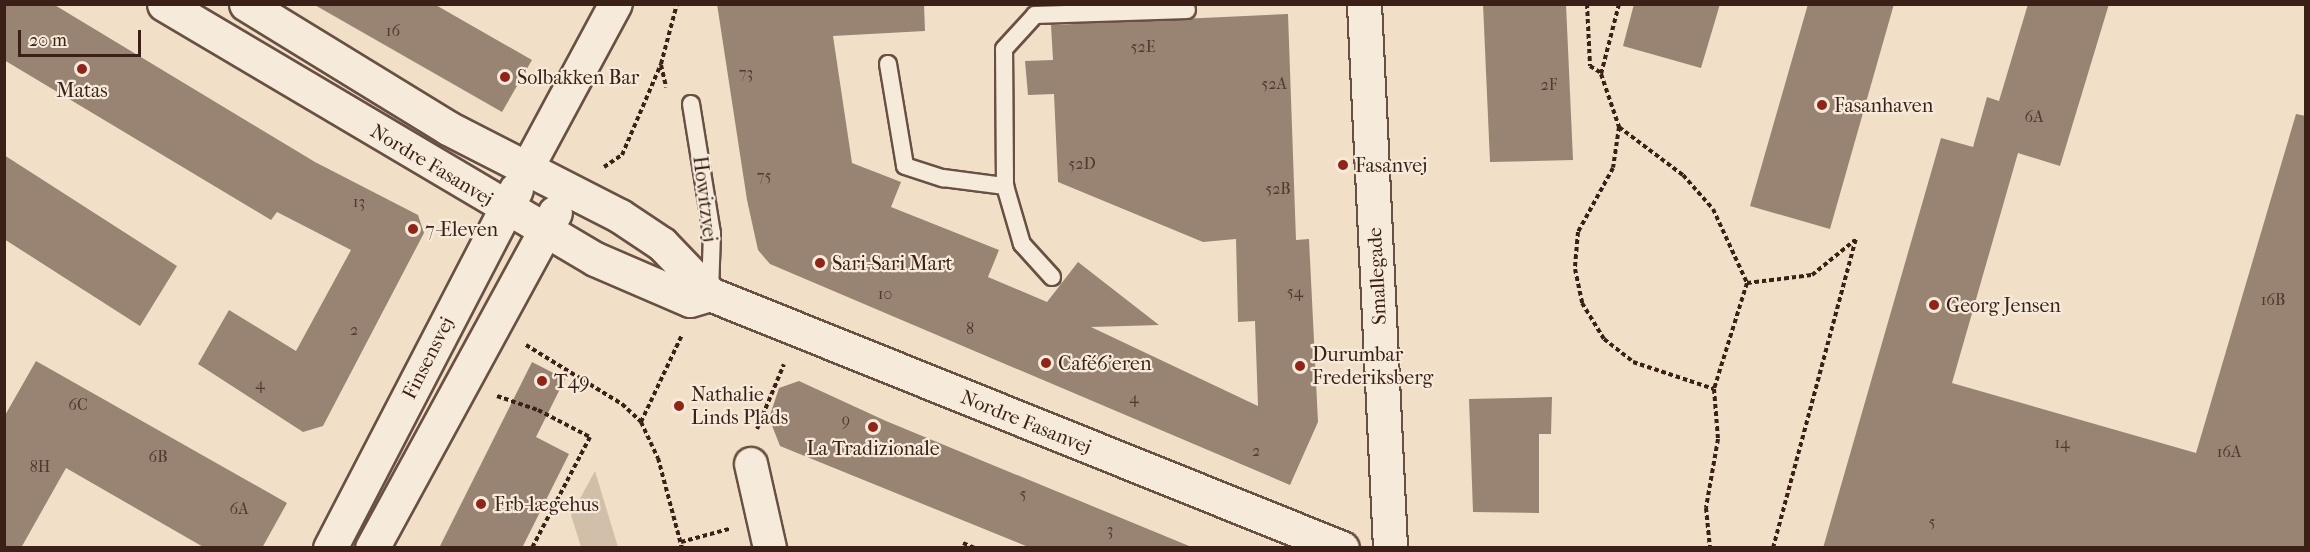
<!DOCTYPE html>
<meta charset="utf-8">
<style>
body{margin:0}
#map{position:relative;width:2310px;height:552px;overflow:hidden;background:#f1e0c7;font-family:"IM FELL French Canon",serif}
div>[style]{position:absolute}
.green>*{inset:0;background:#d2bfa9}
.building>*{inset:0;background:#998473}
.path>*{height:4px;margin-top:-2px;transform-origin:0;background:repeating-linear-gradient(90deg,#3a2017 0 4.5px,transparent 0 7.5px)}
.roads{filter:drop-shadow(2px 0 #685043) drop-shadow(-2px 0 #685043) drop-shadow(0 2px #685043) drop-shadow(0 -2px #685043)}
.lane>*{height:16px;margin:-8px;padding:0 8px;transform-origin:8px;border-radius:8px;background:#f6ebdb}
.street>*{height:32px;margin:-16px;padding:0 16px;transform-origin:16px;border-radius:16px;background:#f6ebdb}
.secondary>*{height:33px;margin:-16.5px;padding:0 16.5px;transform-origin:16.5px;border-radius:16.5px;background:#f6ebdb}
.dots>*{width:16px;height:16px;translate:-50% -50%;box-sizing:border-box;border:3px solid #f6ebdb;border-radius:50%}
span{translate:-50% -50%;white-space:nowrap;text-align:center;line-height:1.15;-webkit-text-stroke:4.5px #f6ebdb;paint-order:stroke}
.number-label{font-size:16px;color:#52392e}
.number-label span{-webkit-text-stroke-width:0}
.poi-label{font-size:20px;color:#3a2017}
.left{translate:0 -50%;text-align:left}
.street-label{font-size:20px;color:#3a2017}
.frame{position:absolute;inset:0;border:6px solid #3a2017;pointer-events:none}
.scale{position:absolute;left:18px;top:30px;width:123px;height:27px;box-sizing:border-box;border:3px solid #3a2017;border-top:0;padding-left:8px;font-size:18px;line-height:21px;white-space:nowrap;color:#3a2017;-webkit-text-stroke:4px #f6ebdb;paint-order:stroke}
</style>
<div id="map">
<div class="green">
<div style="clip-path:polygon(595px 471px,618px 547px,581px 547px,571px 515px)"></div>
</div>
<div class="building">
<div style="clip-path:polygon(4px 4px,53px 4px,315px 162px,418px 215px,424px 233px,323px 426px,303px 432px,198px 364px,229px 310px,296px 351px,351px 250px,277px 212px,271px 220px,4px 60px)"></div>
<div style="clip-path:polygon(313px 4px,434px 4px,532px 60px,502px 112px)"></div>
<div style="clip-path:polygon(717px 4px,924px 4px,925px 31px,833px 36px,852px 163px,901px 182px,891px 207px,999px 250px,988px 277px,1047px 302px,1078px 262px,1159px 325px,1091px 327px,1258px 406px,1255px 321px,1238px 322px,1236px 239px,1203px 242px,1058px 182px,1054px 94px,1028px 95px,1025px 61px,1053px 60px,1051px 25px,1288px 14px,1296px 240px,1309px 239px,1318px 422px,1290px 485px,770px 264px,758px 250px,747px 200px)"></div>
<div style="clip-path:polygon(1483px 4px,1566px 4px,1573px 160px,1490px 162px)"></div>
<div style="clip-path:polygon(1634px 4px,1720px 4px,1701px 68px,1623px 46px)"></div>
<div style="clip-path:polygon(1808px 4px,1894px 4px,1830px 229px,1750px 206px)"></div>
<div style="clip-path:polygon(2028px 4px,2109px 4px,2060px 166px,2018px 153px,1952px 383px,2196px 453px,2296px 114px,2306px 116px,2306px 548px,1823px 548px,1941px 138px,1973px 147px,1987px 97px,1999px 101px)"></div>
<div style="clip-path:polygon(4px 155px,177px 266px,140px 326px,4px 239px)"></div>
<div style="clip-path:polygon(36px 361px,287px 503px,262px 548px,205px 548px,66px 468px,21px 548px,4px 548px,4px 417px)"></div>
<div style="clip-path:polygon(532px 362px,565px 379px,536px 437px,569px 454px,522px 548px,439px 548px)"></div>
<div style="clip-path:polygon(799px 381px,886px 421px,1194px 548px,1031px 548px,780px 446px,769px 418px,779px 388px)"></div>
<div style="clip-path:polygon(1552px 397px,1551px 434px,1539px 434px,1539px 513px,1473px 512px,1469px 399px)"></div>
</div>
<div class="path">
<div style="left:1587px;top:4px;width:62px;rotate:87.2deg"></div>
<div style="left:1590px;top:66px;width:13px;rotate:32deg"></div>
<div style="left:1619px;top:4px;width:72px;rotate:104.4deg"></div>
<div style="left:1601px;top:74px;width:56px;rotate:71.2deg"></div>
<div style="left:1619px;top:127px;width:41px;rotate:98.3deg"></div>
<div style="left:1613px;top:168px;width:73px;rotate:118.7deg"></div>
<div style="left:1578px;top:232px;width:37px;rotate:95deg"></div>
<div style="left:1575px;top:269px;width:35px;rotate:78deg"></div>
<div style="left:1582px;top:303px;width:42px;rotate:58.6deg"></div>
<div style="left:1604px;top:339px;width:37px;rotate:38deg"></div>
<div style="left:1633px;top:362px;width:85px;rotate:18.4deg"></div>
<div style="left:1714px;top:389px;width:50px;rotate:85.4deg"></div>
<div style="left:1718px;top:439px;width:70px;rotate:99.9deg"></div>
<div style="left:1706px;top:508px;width:40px;rotate:84.3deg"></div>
<div style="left:661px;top:65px;width:23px;rotate:77deg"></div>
<div style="left:1619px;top:127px;width:80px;rotate:36.9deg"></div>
<div style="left:1683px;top:175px;width:45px;rotate:48.6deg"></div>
<div style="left:1713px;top:209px;width:81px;rotate:65.3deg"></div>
<div style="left:1747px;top:283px;width:111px;rotate:107.3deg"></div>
<div style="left:604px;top:167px;width:22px;rotate:-34deg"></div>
<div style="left:622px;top:155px;width:99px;rotate:-66.8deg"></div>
<div style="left:661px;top:64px;width:62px;rotate:-75.1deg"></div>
<div style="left:1747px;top:283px;width:65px;rotate:-7deg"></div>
<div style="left:1812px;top:275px;width:55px;rotate:-39.1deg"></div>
<div style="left:526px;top:345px;width:113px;rotate:31.6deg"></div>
<div style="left:622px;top:404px;width:26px;rotate:43deg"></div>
<div style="left:641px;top:422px;width:40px;rotate:65deg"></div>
<div style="left:658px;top:458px;width:93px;rotate:75.1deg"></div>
<div style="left:497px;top:396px;width:43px;rotate:18.9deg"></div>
<div style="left:538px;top:410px;width:59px;rotate:27.4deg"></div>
<div style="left:590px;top:437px;width:125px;rotate:117.6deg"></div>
<div style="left:641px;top:422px;width:96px;rotate:-64.8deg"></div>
<div style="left:757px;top:429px;width:70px;rotate:-67.4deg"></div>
<div style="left:681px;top:542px;width:50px;rotate:-15.2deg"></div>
<div style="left:963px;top:543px;width:13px;rotate:23deg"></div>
<div style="left:1773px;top:548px;width:320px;rotate:-75deg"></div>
</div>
<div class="roads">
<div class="lane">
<div style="left:888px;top:64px;width:103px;rotate:80.5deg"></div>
<div style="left:905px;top:166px;width:40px;rotate:18deg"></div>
<div style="left:943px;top:178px;width:63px;rotate:7.4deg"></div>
<div style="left:691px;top:104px;width:131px;rotate:80.8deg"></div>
<div style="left:712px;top:233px;width:60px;rotate:91.9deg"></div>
<div style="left:1052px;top:277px;width:45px;rotate:-132.3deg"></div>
<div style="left:1022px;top:244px;width:60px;rotate:-106.3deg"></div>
<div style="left:1005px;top:186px;width:137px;rotate:-90.4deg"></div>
<div style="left:1004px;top:49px;width:46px;rotate:-47.6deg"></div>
<div style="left:1035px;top:15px;width:152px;rotate:-1.9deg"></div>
</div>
<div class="street">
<div style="left:527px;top:169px;width:187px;rotate:-61.7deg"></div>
<div style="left:751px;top:464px;width:86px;rotate:77.3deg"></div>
</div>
<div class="secondary">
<div style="left:164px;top:4px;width:501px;rotate:30.61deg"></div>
<div style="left:595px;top:259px;width:103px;rotate:23.3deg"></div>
<div style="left:690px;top:300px;width:21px;rotate:-17deg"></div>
<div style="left:246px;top:4px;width:237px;rotate:31.5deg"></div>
<div style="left:448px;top:128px;width:193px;rotate:27.1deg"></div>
<div style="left:620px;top:216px;width:50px;rotate:33.7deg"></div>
<div style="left:662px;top:244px;width:69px;rotate:46.2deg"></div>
<div style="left:710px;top:294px;width:681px;rotate:21.9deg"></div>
<div style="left:1364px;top:4px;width:545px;rotate:87.26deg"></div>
<div style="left:330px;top:548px;width:404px;rotate:-62.6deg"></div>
<div style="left:372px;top:548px;width:382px;rotate:-61.4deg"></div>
</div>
</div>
<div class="dots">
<div style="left:82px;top:69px;background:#8f2418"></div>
<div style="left:505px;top:77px;background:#8f2418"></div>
<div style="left:1822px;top:105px;background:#8f2418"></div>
<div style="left:1343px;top:165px;background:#8f2418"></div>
<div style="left:413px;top:229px;background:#8f2418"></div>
<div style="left:820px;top:263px;background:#8f2418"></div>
<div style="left:1934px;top:305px;background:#8f2418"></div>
<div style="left:1046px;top:363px;background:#8f2418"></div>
<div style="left:1300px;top:366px;background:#8f2418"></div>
<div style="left:542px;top:381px;background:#8f2418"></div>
<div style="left:679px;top:406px;background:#8f2418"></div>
<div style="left:873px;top:427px;background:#8f2418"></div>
<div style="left:481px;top:504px;background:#8f2418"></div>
</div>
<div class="number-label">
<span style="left:393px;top:31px">16</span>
<span style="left:1143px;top:47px">52E</span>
<span style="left:746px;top:73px">73</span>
<span style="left:1274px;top:84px">52A</span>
<span style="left:1549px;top:85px">2F</span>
<span style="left:2034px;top:117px">6A</span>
<span style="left:1082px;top:164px">52D</span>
<span style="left:764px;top:176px">75</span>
<span style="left:1278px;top:189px">52B</span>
<span style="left:359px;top:202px">13</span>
<span style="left:1295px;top:292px">54</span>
<span style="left:885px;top:294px">10</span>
<span style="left:2273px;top:300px">16B</span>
<span style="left:970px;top:329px">8</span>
<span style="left:354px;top:330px">2</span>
<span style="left:260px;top:384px">4</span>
<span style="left:1134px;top:398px">4</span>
<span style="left:78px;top:405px">6C</span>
<span style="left:846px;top:420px">9</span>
<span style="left:2062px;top:443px">14</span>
<span style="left:1256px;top:451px">2</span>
<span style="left:2229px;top:452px">16A</span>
<span style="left:158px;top:457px">6B</span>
<span style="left:40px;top:467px">8H</span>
<span style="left:1023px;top:494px">5</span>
<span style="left:239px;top:509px">6A</span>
<span style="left:1932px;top:522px">5</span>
<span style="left:1110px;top:530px">3</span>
</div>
<div class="poi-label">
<span class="left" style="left:517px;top:77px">Solbakken Bar</span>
<span style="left:82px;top:90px">Matas</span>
<span class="left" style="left:1834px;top:105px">Fasanhaven</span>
<span class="left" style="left:1355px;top:165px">Fasanvej</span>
<span class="left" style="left:425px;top:229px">7-Eleven</span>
<span class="left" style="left:832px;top:263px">Sari-Sari Mart</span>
<span class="left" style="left:1946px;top:305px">Georg Jensen</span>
<span class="left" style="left:1312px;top:366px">Durumbar<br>Frederiksberg</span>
<span class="left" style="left:1058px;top:363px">Café6'eren</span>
<span class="left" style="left:554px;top:381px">T49</span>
<span class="left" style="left:691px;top:406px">Nathalie<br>Linds Plads</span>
<span style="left:873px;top:448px">La Tradizionale</span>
<span class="left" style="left:494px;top:504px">Frb-lægehus</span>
</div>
<div class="street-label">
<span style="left:432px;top:165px;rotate:31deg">Nordre Fasanvej</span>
<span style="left:705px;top:199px;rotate:83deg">Howitzvej</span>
<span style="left:1377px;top:276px;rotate:-93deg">Smallegade</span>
<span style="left:428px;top:358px;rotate:-63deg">Finsensvej</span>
<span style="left:1026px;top:422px;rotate:22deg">Nordre Fasanvej</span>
</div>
<div class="frame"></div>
<div class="scale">20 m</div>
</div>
